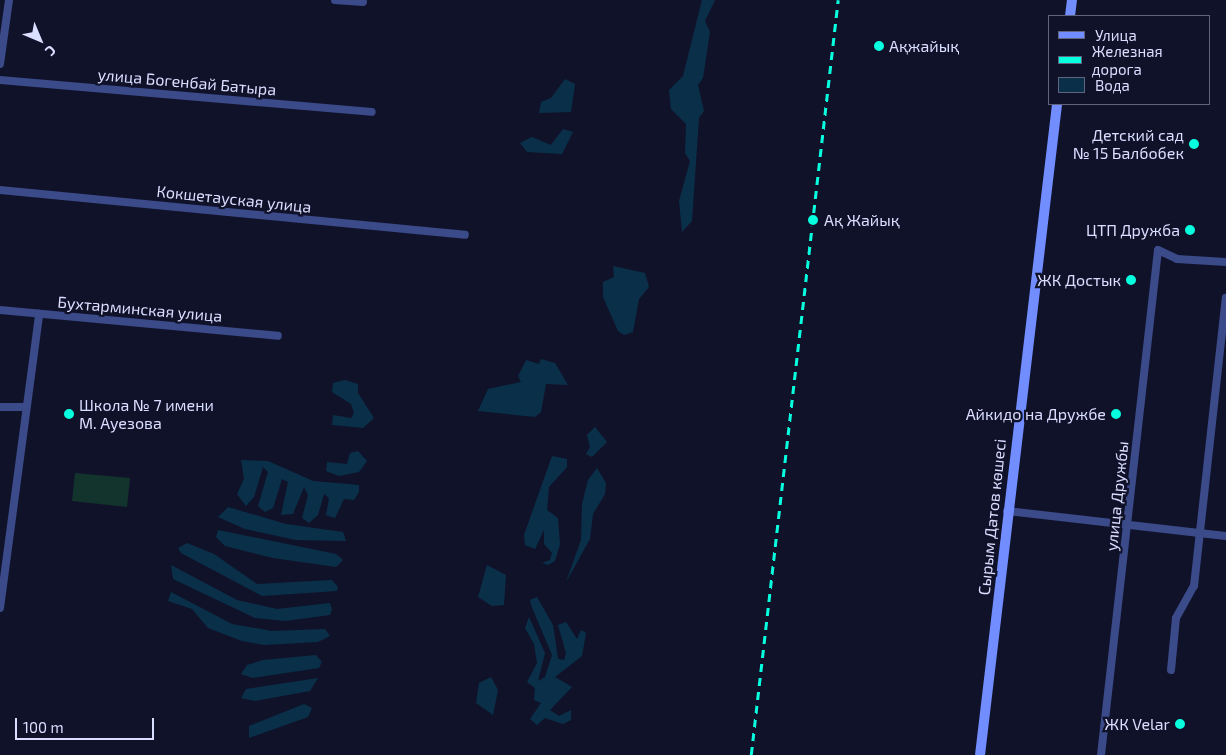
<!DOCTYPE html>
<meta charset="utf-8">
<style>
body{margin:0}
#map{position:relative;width:1226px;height:755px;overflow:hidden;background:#10122a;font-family:"Exo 2",sans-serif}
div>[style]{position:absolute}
.green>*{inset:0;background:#13342c}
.water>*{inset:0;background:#0a3049}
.minor>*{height:8px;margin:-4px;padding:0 4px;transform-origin:4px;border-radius:4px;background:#3b4a89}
.secondary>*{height:10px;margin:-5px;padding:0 5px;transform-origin:5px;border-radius:5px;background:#718dff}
.rail>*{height:2.5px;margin-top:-1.25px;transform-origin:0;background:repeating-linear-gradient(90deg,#06ffdf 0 8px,transparent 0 14px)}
.dots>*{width:14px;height:14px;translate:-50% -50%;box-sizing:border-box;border:2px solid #10122a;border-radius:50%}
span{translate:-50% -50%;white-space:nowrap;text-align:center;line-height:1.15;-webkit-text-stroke:4.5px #10122a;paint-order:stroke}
.poi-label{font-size:16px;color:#dadeff}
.left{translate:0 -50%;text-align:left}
.right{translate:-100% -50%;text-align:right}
.street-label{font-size:16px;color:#dadeff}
.legend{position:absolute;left:1048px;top:15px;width:162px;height:90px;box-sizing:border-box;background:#10122a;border:1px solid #61647f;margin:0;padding:6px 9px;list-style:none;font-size:15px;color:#dadeff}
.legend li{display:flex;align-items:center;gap:10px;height:25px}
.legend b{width:25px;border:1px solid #61647f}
.north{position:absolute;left:15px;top:15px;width:50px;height:50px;-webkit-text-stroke:4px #10122a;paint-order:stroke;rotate:135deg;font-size:14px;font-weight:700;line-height:20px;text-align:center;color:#dadeff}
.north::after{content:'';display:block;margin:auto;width:18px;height:22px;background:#dadeff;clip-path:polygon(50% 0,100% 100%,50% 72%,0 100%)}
.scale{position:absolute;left:15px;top:718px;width:139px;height:22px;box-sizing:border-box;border:2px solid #dadeff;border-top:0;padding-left:6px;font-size:15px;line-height:18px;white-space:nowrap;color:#dadeff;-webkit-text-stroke:4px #10122a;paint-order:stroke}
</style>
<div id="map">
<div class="green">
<div style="clip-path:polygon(75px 473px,130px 478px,127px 507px,72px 501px)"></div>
</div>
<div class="water">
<div style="clip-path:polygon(702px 0,715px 0,705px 21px,710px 32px,703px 78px,698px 85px,704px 111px,699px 118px,692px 221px,682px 232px,679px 201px,690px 161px,685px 153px,686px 124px,671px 109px,669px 90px,683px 76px)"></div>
<div style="clip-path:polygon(565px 79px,575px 84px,571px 112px,539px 113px,541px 102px,551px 98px)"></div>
<div style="clip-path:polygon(563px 129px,573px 132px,562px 154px,527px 152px,520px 143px,532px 137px,551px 145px)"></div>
<div style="clip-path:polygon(613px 266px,645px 273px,649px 287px,639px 299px,633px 332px,624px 335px,618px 331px,603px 297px,603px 282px,614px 277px)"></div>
<div style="clip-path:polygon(541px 359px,555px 363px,568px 385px,546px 384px,541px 412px,535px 417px,478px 411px,488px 389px,521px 382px,518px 376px,526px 360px,539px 364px)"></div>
<div style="clip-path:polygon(345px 380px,358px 384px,358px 393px,374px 418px,363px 428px,332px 425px,333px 415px,351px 418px,354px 413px,351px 404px,332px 392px,333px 383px)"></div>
<div style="clip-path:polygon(595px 427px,607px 442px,592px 457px,586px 454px,590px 447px,587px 435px)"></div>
<div style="clip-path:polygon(358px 451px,367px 461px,359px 472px,339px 476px,326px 471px,327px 462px,347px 464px,350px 453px)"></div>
<div style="clip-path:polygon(552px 456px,567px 459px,567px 467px,549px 487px,547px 510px,558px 518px,560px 544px,555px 561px,548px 565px,542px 563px,550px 560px,552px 553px,544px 544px,544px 530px,535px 549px,525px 545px,524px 535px)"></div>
<div style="clip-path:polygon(241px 460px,268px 461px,313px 481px,359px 485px,359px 492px,354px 500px,344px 499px,335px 518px,326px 515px,329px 498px,324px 494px,318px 515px,309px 523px,302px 518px,308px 495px,304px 487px,293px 514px,281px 515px,288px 482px,282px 479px,273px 508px,265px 512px,258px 506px,268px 472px,263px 467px,254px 497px,246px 506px,237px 494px,244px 479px)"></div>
<div style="clip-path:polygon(597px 468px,606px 483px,605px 494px,593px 514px,590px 539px,566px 582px,581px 540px,582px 504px,588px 480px)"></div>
<div style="clip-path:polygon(228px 507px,286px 524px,343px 532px,346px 541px,296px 540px,245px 529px,218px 517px)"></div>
<div style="clip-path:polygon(218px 530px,336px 554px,343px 560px,336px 567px,273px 558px,225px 546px,216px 537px)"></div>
<div style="clip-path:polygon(187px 543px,214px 554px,257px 584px,332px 580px,338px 587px,337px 591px,262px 596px,181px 553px,178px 548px)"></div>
<div style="clip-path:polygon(171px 565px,237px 600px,277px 609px,330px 603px,332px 609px,330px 615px,285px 621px,255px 618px,173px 579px)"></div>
<div style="clip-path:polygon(487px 565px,506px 575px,504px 605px,492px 606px,478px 597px)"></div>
<div style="clip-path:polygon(171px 592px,232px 624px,272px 631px,325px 629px,330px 636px,318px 642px,264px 645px,242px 641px,208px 628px,192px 609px,168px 601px)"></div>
<div style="clip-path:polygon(537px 597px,553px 625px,558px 659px,564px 660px,566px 653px,558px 625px,566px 622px,577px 639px,581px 630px,586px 633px,582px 656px,555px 677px,572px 687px,550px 710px,559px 716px,571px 710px,571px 720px,563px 724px,545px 718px,537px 725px,530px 719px,541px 703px,534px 700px,535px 688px,527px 682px,537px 663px,534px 644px,525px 628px,529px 617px,545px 653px,538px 681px,545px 677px,552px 655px,531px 605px,530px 600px)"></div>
<div style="clip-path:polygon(316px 655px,322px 662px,319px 668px,253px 678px,241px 674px,247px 665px,263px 660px)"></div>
<div style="clip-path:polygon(491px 677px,498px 690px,493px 715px,476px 703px,479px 683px)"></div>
<div style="clip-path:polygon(318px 678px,310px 691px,255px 701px,241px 698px,246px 689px)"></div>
<div style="clip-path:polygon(304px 704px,312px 708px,308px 717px,249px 738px,249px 726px)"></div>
</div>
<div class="minor">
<div style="left:335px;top:0;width:28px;rotate:4deg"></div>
<div style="left:0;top:64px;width:65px;rotate:-82deg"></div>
<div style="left:0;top:80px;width:373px;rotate:4.9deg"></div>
<div style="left:0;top:190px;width:467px;rotate:5.5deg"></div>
<div style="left:0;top:310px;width:279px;rotate:5.3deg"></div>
<div style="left:0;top:407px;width:24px"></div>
<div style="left:1007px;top:511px;width:220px;rotate:6.5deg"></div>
<div style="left:0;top:608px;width:297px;rotate:-82.4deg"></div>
<div style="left:1171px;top:670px;width:52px;rotate:-84.5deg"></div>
<div style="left:1176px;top:618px;width:37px;rotate:-61deg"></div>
<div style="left:1194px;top:586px;width:290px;rotate:-83.7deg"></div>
<div style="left:1101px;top:755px;width:508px;rotate:-83.56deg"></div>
<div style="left:1158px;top:250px;width:21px;rotate:25deg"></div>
<div style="left:1177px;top:259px;width:49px;rotate:3.5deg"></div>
</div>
<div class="secondary">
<div style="left:1070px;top:16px;width:16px;rotate:-83deg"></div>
<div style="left:980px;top:755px;width:656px;rotate:-83.25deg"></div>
</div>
<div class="rail">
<div style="left:751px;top:755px;width:760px;rotate:-83.43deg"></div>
</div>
<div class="dots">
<div style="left:879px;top:46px;background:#06ffdf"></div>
<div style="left:1194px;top:144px;background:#06ffdf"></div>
<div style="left:813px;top:220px;background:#06ffdf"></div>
<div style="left:1190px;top:230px;background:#06ffdf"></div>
<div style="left:1131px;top:280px;background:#06ffdf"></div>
<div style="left:69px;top:414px;background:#06ffdf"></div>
<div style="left:1116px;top:414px;background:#06ffdf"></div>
<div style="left:1180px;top:724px;background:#06ffdf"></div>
</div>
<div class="poi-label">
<span class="left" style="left:889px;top:46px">Ақжайық</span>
<span class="right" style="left:1184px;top:144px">Детский сад<br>№ 15 Балбобек</span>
<span class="left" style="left:824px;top:220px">Ақ Жайық</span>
<span class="right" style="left:1180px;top:230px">ЦТП Дружба</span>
<span class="right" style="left:1121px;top:280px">ЖК Достык</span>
<span class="left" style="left:79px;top:414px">Школа № 7 имени<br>М. Ауезова</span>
<span class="right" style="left:1106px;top:414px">Айкидо на Дружбе</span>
<span class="right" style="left:1170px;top:724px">ЖК Velar</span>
</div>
<div class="street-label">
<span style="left:187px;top:82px;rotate:5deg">улица Богенбай Батыра</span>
<span style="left:234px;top:199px;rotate:6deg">Кокшетауская улица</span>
<span style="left:140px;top:309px;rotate:5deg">Бухтарминская улица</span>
<span style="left:1117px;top:496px;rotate:-84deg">улица Дружбы</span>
<span style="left:992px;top:517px;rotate:-84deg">Сырым Датов көшесі</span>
</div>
<ul class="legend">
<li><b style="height:6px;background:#718dff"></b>Улица</li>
<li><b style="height:6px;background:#06ffdf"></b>Железная дорога</li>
<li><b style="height:14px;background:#0a3049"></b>Вода</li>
</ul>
<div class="north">С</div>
<div class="scale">100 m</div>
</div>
